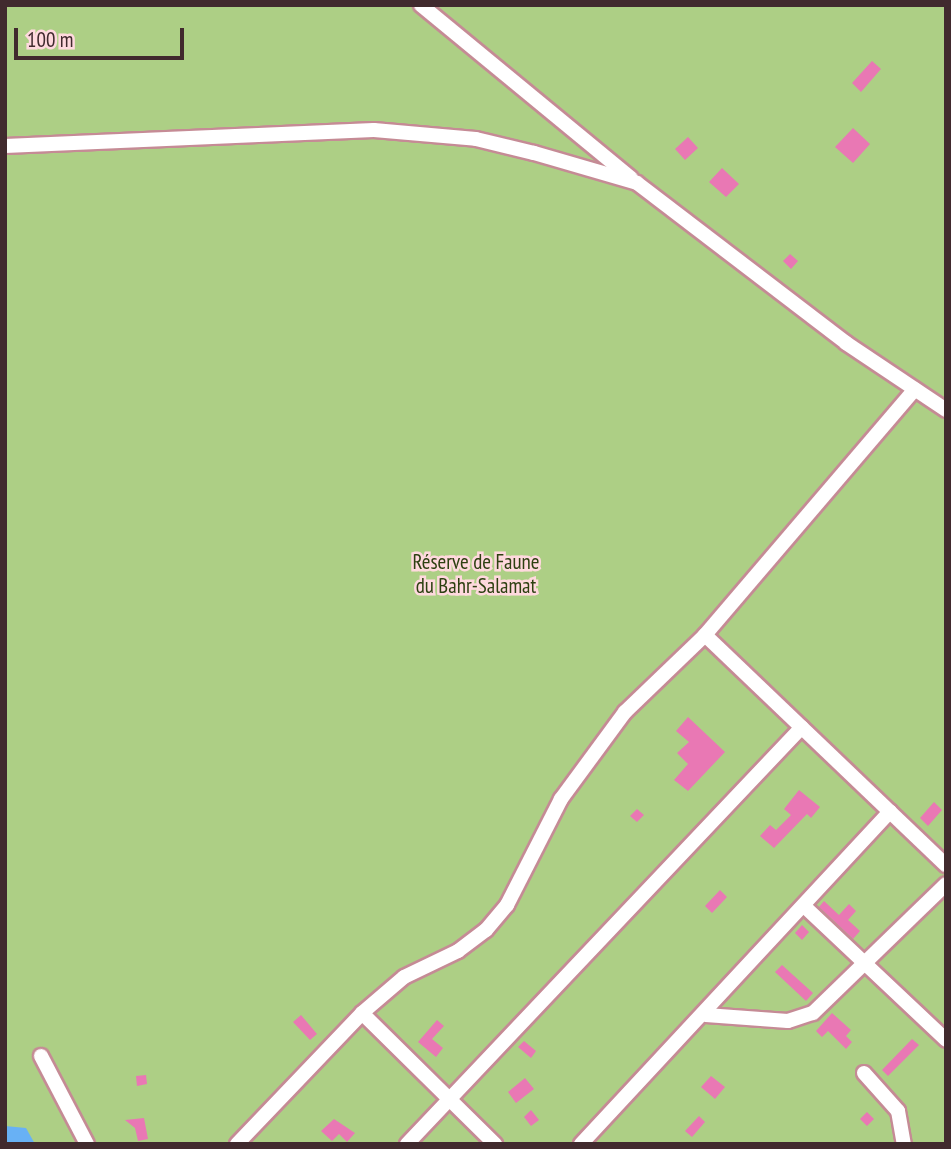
<!DOCTYPE html>
<meta charset="utf-8">
<style>
body{margin:0}
#map{position:relative;width:951px;height:1149px;overflow:hidden;background:#ffd9de;font-family:"PT Sans Narrow",sans-serif}
div>[style]{position:absolute}
.green>*{inset:0;background:#adcf85}
.water>*{inset:0;background:#68b1f5}
.building>*{inset:0;background:#e978b4}
.roads{filter:drop-shadow(2px 0 #c58b95) drop-shadow(-2px 0 #c58b95) drop-shadow(0 2px #c58b95) drop-shadow(0 -2px #c58b95)}
.minor>*{height:14px;margin:-7px;padding:0 7px;transform-origin:7px;border-radius:7px;background:#fff}
span{translate:-50% -50%;white-space:nowrap;text-align:center;line-height:1.15;-webkit-text-stroke:5px #ffd9de;paint-order:stroke}
.park-label{font-size:21px;color:#2d4011}
.frame{position:absolute;inset:0;border:7px solid #412a2e;pointer-events:none}
.scale{position:absolute;left:14px;top:28px;width:170px;height:32px;box-sizing:border-box;border:4px solid #412a2e;border-top:0;padding-left:9px;font-size:21px;line-height:24px;white-space:nowrap;color:#412a2e;-webkit-text-stroke:5px #ffd9de;paint-order:stroke}
</style>
<div id="map">
<div class="green">
<div style="clip-path:polygon(5px 5px,946px 5px,946px 1144px,5px 1144px)"></div>
</div>
<div class="water">
<div style="clip-path:polygon(5px 1126px,26px 1128px,35px 1144px,5px 1144px)"></div>
</div>
<div class="building">
<div style="clip-path:polygon(872px 61px,881px 69px,861px 92px,852px 83px)"></div>
<div style="clip-path:polygon(853px 128px,870px 144px,853px 163px,835px 147px)"></div>
<div style="clip-path:polygon(688px 137px,698px 148px,685px 160px,675px 149px)"></div>
<div style="clip-path:polygon(722px 168px,739px 184px,726px 197px,709px 182px)"></div>
<div style="clip-path:polygon(790px 254px,798px 261px,791px 269px,783px 261px)"></div>
<div style="clip-path:polygon(688px 717px,725px 752px,688px 791px,674px 780px,688px 764px,677px 753px,689px 742px,676px 731px)"></div>
<div style="clip-path:polygon(799px 790px,820px 807px,811px 818px,807px 814px,774px 848px,760px 836px,770px 825px,776px 830px,791px 815px,784px 809px)"></div>
<div style="clip-path:polygon(934px 802px,942px 810px,928px 826px,920px 818px)"></div>
<div style="clip-path:polygon(637px 809px,644px 815px,637px 822px,630px 816px)"></div>
<div style="clip-path:polygon(720px 890px,727px 897px,712px 913px,705px 906px)"></div>
<div style="clip-path:polygon(824px 901px,839px 915px,849px 904px,856px 911px,848px 920px,860px 931px,853px 939px,819px 907px)"></div>
<div style="clip-path:polygon(802px 925px,809px 932px,802px 940px,795px 933px)"></div>
<div style="clip-path:polygon(782px 965px,813px 993px,806px 1001px,775px 972px)"></div>
<div style="clip-path:polygon(832px 1013px,851px 1030px,846px 1036px,852px 1042px,846px 1049px,828px 1031px,822px 1037px,816px 1031px)"></div>
<div style="clip-path:polygon(301px 1015px,317px 1034px,310px 1040px,293px 1022px)"></div>
<div style="clip-path:polygon(437px 1020px,444px 1026px,432px 1039px,443px 1048px,436px 1057px,418px 1042px)"></div>
<div style="clip-path:polygon(912px 1039px,919px 1045px,888px 1076px,882px 1070px)"></div>
<div style="clip-path:polygon(524px 1041px,536px 1051px,531px 1058px,518px 1047px)"></div>
<div style="clip-path:polygon(146px 1075px,147px 1084px,137px 1086px,136px 1076px)"></div>
<div style="clip-path:polygon(711px 1076px,725px 1087px,715px 1099px,701px 1087px)"></div>
<div style="clip-path:polygon(525px 1078px,534px 1089px,516px 1103px,508px 1092px)"></div>
<div style="clip-path:polygon(531px 1110px,539px 1120px,531px 1126px,524px 1117px)"></div>
<div style="clip-path:polygon(867px 1112px,874px 1119px,867px 1126px,860px 1119px)"></div>
<div style="clip-path:polygon(699px 1116px,705px 1122px,692px 1137px,685px 1131px)"></div>
<div style="clip-path:polygon(144px 1118px,148px 1139px,138px 1141px,135px 1128px,125px 1120px)"></div>
<div style="clip-path:polygon(334px 1119px,355px 1133px,347px 1142px,339px 1134px,332px 1141px,321px 1131px)"></div>
</div>
<div class="roads">
<div class="minor">
<div style="left:421px;top:5px;width:272px;rotate:39.5deg"></div>
<div style="left:5px;top:146px;width:369px;rotate:-2.5deg"></div>
<div style="left:374px;top:130px;width:102px;rotate:5deg"></div>
<div style="left:476px;top:139px;width:60px;rotate:13.6deg"></div>
<div style="left:534px;top:153px;width:107px;rotate:16.2deg"></div>
<div style="left:637px;top:183px;width:263px;rotate:37.4deg"></div>
<div style="left:846px;top:343px;width:120px;rotate:33.8deg"></div>
<div style="left:705px;top:635px;width:333px;rotate:43.7deg"></div>
<div style="left:804px;top:906px;width:195px;rotate:43.3deg"></div>
<div style="left:362px;top:1013px;width:55px;rotate:-40.6deg"></div>
<div style="left:404px;top:977px;width:60px;rotate:-25.7deg"></div>
<div style="left:458px;top:951px;width:35px;rotate:-37deg"></div>
<div style="left:486px;top:930px;width:33px;rotate:-50deg"></div>
<div style="left:507px;top:905px;width:119px;rotate:-63deg"></div>
<div style="left:561px;top:799px;width:108px;rotate:-53.7deg"></div>
<div style="left:625px;top:712px;width:111px;rotate:-43.9deg"></div>
<div style="left:705px;top:635px;width:323px;rotate:-49.5deg"></div>
<div style="left:706px;top:1015px;width:82px;rotate:4.2deg"></div>
<div style="left:788px;top:1021px;width:26px;rotate:-18deg"></div>
<div style="left:813px;top:1013px;width:185px;rotate:-44.1deg"></div>
<div style="left:41px;top:1056px;width:99px;rotate:62.4deg"></div>
<div style="left:864px;top:1073px;width:51px;rotate:48.2deg"></div>
<div style="left:898px;top:1111px;width:34px;rotate:80deg"></div>
<div style="left:237px;top:1144px;width:181px;rotate:-46.3deg"></div>
<div style="left:362px;top:1013px;width:187px;rotate:44.6deg"></div>
<div style="left:407px;top:1144px;width:574px;rotate:-46.55deg"></div>
<div style="left:581px;top:1144px;width:454px;rotate:-47.1deg"></div>
</div>
</div>
<div class="park-label">
<span style="left:476px;top:574px">Réserve de Faune<br>du Bahr-Salamat</span>
</div>
<div class="frame"></div>
<div class="scale">100 m</div>
</div>
